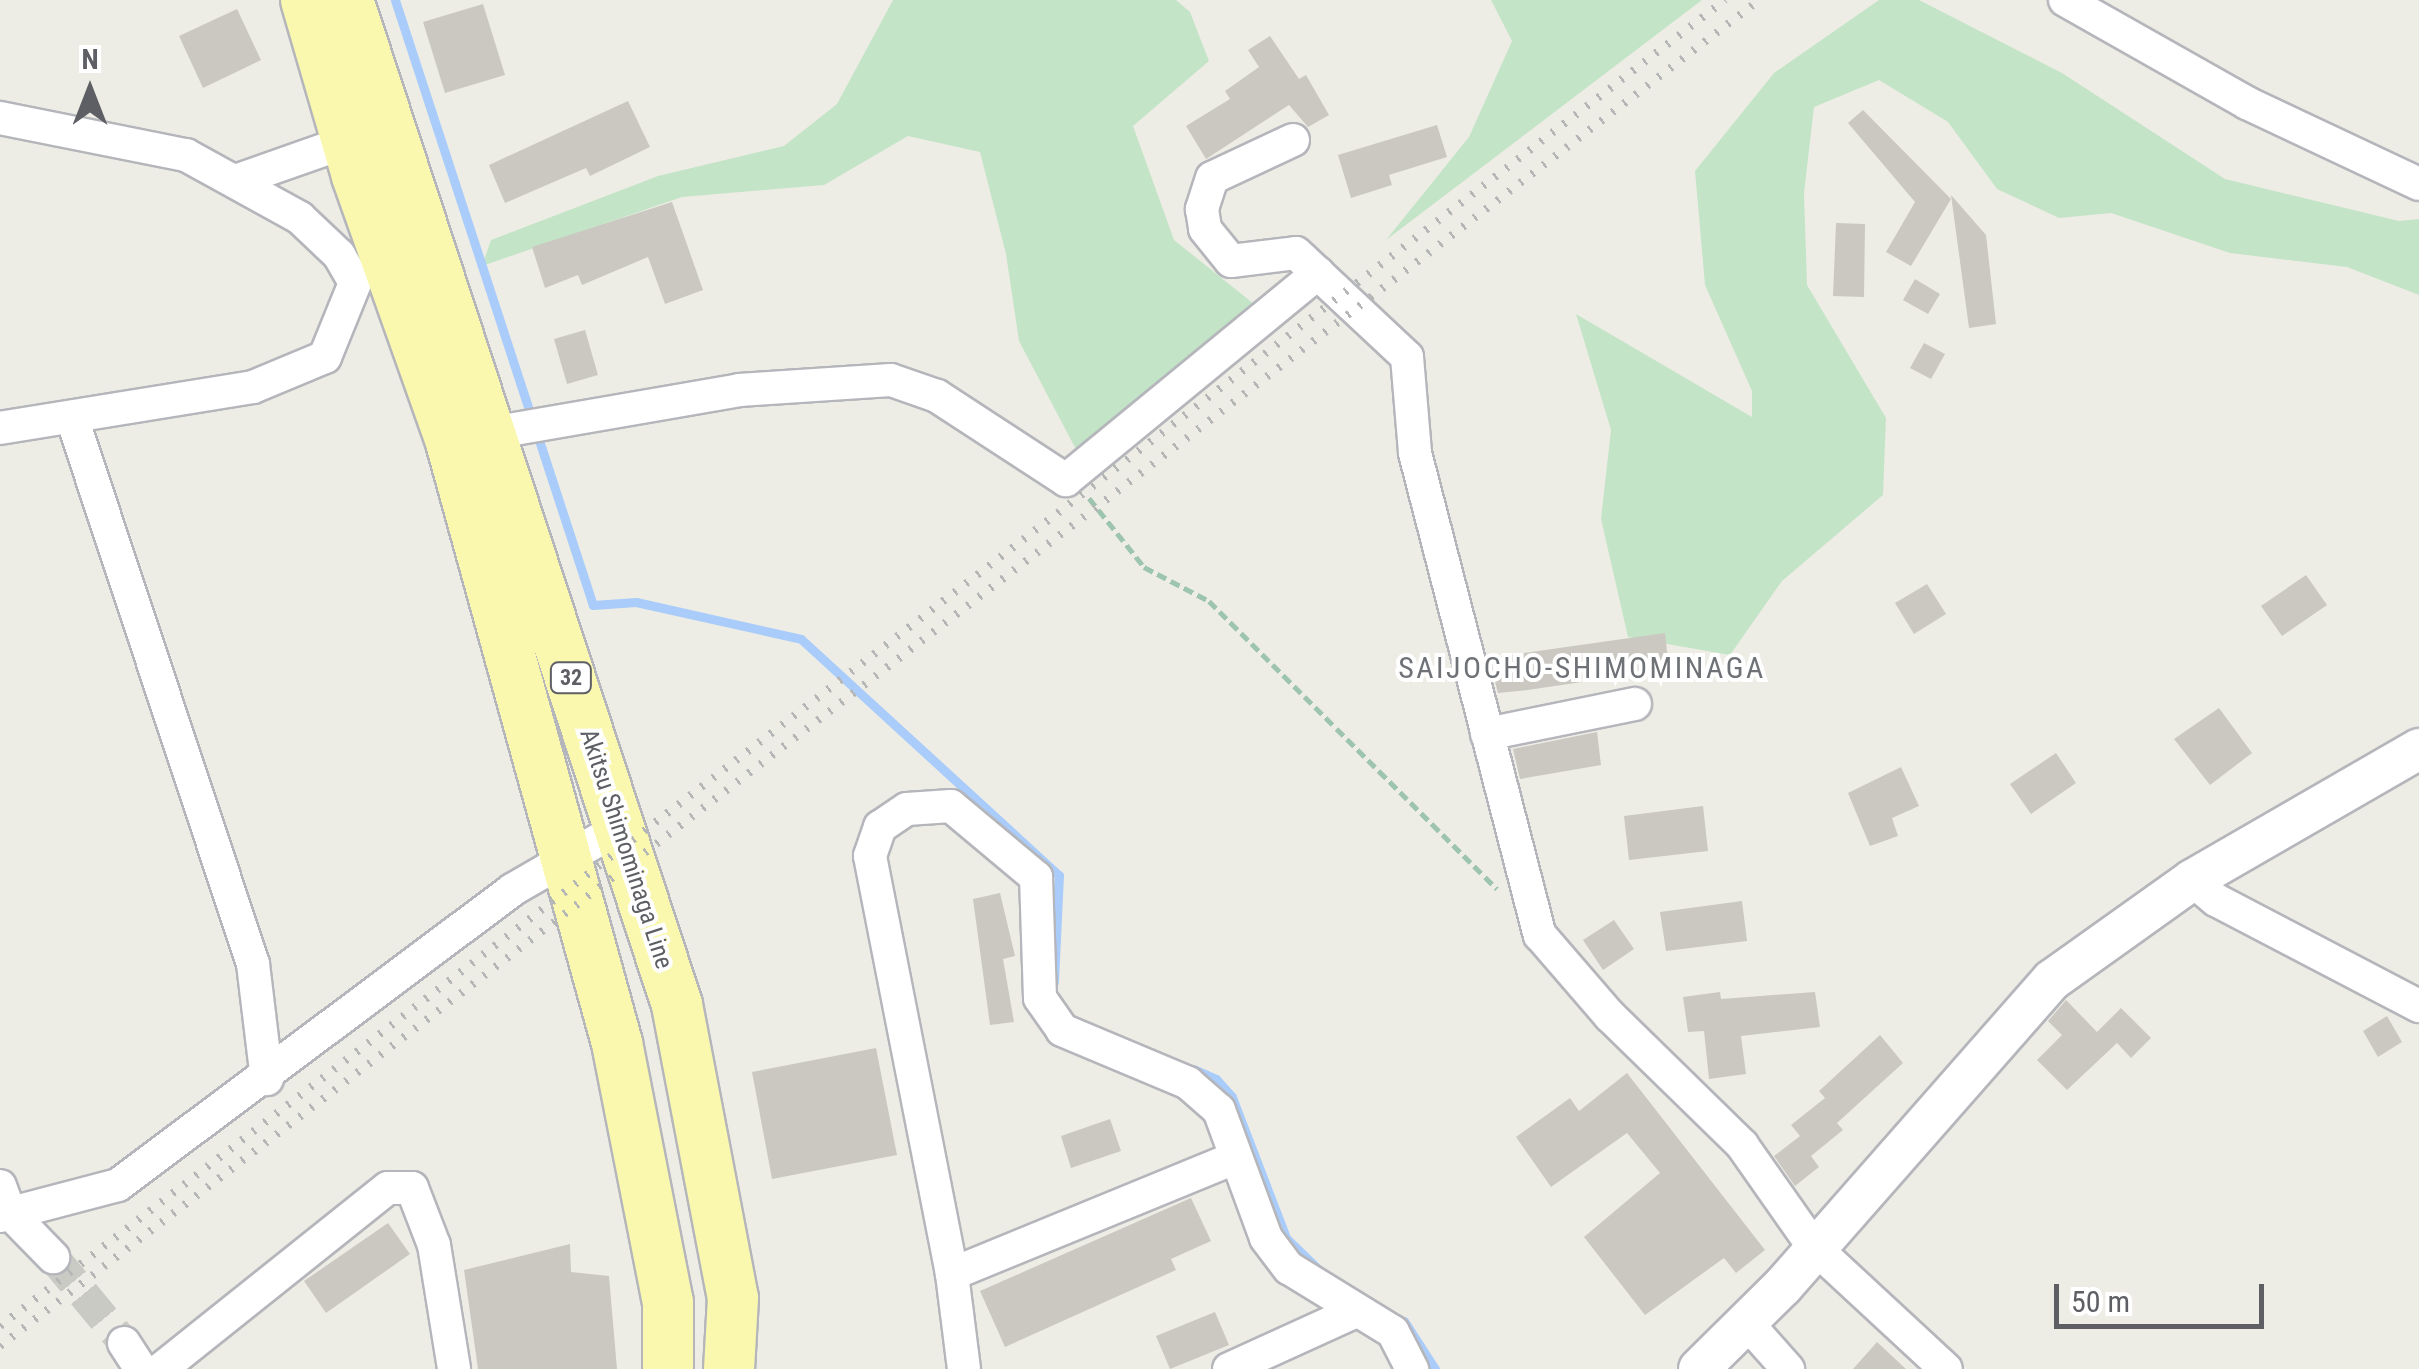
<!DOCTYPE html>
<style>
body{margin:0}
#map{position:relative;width:2419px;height:1369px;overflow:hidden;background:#eeede5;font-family:"Roboto Condensed",sans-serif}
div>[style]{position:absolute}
.green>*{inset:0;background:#c3e4c7}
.stream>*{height:9px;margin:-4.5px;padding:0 4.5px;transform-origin:4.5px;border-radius:4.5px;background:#a9ccfa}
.building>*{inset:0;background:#cac8c1}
.minor-tunnel>*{height:32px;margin-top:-16px;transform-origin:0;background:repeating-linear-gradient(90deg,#cacac5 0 32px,transparent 0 48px)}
.path>*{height:5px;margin-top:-2.5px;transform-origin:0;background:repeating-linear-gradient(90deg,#9dc4ad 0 10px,transparent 0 15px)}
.roads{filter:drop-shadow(2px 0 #b5b6bb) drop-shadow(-2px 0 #b5b6bb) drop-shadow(0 2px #b5b6bb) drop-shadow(0 -2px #b5b6bb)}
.minor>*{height:32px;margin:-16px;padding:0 16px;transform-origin:16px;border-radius:16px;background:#fff}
.tertiary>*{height:40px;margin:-20px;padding:0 20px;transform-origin:20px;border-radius:20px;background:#fff}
.primary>*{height:50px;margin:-25px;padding:0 25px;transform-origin:25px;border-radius:25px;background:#faf8ae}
.rail>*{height:8px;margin-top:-4px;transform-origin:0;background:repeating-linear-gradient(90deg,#b5b6b6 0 2.5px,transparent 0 14.5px)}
span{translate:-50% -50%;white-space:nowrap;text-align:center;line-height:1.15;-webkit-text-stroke:8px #fff;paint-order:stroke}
.shield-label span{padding:2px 8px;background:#fff;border:2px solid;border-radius:8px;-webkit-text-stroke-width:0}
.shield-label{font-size:22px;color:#5d5f64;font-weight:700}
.street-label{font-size:25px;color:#5d5f64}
.quarter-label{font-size:30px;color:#6e7176;letter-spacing:2.5px}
.north{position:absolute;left:40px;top:40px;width:100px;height:100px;-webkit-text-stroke:8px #fff;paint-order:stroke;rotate:0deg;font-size:28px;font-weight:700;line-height:40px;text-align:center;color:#5d5f64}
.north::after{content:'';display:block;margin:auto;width:35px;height:45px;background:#5d5f64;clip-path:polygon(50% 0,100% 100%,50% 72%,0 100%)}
.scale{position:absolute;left:2054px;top:1284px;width:210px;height:45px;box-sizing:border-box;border:5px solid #5d5f64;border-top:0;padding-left:12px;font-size:30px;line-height:35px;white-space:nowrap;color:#5d5f64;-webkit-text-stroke:8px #fff;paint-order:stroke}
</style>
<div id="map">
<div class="green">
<div style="clip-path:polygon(893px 0,1176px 0,1190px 12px,1209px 61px,1133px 126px,1174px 240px,1264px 312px,1080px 457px,1019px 341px,1006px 254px,980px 152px,908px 136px,824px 185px,682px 197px,482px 266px,491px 240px,658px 176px,784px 146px,837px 104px)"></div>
<div style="clip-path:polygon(1491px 0,1702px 0,1386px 240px,1469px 137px,1512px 41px)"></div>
<div style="clip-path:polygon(1879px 0,1919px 0,2062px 73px,2225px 179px,2399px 221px,2419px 219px,2419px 295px,2347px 267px,2230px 253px,2111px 213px,2059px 218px,1997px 189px,1948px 122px,1879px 80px,1814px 107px,1804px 193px,1807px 285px,1886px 418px,1883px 495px,1782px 581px,1730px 655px,1628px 637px,1601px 519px,1611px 430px,1576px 314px,1752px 417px,1752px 391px,1705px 285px,1695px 171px,1774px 73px)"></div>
</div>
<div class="stream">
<div style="left:395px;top:0;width:441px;rotate:71.9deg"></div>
<div style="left:537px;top:434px;width:180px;rotate:71.9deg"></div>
<div style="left:593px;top:605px;width:43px;rotate:-4deg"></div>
<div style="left:636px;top:602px;width:169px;rotate:12.6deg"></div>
<div style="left:801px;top:639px;width:350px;rotate:42.5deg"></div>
<div style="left:1059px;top:875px;width:107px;rotate:92.7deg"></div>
<div style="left:1193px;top:1069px;width:25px;rotate:23deg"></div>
<div style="left:1216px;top:1079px;width:24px;rotate:48deg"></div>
<div style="left:1232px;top:1097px;width:151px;rotate:69deg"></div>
<div style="left:1286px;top:1238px;width:45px;rotate:44.1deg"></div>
<div style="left:1404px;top:1321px;width:57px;rotate:57.1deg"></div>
</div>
<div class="building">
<div style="clip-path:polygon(483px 4px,505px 75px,445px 93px,423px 22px)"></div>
<div style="clip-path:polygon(237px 9px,261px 60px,203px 88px,179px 36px)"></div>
<div style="clip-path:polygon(1270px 36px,1299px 79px,1306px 75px,1329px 115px,1308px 127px,1289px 105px,1206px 159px,1186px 126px,1230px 99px,1225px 91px,1259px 67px,1248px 50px)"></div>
<div style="clip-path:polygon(628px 101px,650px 147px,590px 176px,586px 168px,505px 203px,489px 165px)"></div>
<div style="clip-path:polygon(1863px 110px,1951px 199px,1911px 266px,1886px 252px,1915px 202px,1848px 123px)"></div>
<div style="clip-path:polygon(1437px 125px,1447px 157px,1389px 175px,1392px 185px,1351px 198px,1338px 155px)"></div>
<div style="clip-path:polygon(1951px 195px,1986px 235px,1996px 324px,1969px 328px)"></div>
<div style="clip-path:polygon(672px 202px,703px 290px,665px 304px,648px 257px,582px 285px,578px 275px,545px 288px,532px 247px)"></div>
<div style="clip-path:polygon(1836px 223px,1865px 224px,1864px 297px,1833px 296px)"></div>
<div style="clip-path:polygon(1915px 279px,1940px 294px,1928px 314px,1903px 300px)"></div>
<div style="clip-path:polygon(585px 330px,598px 375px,567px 384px,554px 339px)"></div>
<div style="clip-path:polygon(1924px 343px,1945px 354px,1931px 379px,1910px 368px)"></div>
<div style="clip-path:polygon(2306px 575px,2327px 605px,2282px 636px,2261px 606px)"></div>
<div style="clip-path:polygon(1927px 584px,1946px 614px,1914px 634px,1895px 603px)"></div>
<div style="clip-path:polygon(1665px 633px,1669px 669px,1528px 690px,1498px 693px,1489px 658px)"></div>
<div style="clip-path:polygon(2219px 708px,2252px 753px,2210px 785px,2174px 739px)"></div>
<div style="clip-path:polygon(1597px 732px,1601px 765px,1520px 779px,1513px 749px)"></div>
<div style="clip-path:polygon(2056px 753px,2076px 783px,2031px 814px,2010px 784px)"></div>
<div style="clip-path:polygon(1901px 767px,1919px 806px,1892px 818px,1898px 836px,1870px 846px,1848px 793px)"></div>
<div style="clip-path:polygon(1703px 806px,1708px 851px,1629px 860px,1624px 816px)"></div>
<div style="clip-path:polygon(1000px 893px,1015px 956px,1003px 959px,1014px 1022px,990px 1025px,973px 899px)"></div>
<div style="clip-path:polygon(1742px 901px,1747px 941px,1666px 951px,1660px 912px)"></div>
<div style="clip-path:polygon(1614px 920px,1634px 949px,1603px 970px,1583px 940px)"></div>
<div style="clip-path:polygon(1720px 992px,1721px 999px,1815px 992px,1820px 1027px,1741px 1036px,1746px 1074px,1709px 1079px,1704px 1031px,1688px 1032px,1683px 997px)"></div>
<div style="clip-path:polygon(2066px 1000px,2097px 1032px,2121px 1008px,2151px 1038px,2131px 1058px,2117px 1043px,2067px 1090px,2037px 1060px,2062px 1035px,2048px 1021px)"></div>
<div style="clip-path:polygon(2387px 1016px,2402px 1042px,2378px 1057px,2363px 1031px)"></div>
<div style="clip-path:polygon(1880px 1035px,1903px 1063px,1837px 1123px,1843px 1130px,1811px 1156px,1819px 1167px,1795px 1186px,1774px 1156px,1800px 1136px,1791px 1125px,1825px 1098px,1819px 1091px)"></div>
<div style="clip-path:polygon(876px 1048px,897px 1155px,772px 1179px,752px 1072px)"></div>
<div style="clip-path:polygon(1627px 1073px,1765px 1250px,1736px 1273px,1724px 1258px,1645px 1315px,1584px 1237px,1660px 1173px,1627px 1133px,1551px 1187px,1516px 1137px,1570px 1098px,1579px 1111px)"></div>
<div style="clip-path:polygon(1110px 1119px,1121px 1151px,1071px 1168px,1061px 1136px)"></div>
<div style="clip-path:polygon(1191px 1198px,1211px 1241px,1171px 1259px,1176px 1270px,1005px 1347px,980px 1291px)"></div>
<div style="clip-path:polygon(388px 1223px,410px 1254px,326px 1313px,304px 1281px)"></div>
<div style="clip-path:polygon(570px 1244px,571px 1272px,609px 1276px,617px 1369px,478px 1369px,464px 1270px)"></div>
<div style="clip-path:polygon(1215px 1312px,1229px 1345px,1170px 1369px,1156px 1336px)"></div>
<div style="clip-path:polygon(1877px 1342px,1906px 1369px,1853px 1369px)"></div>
</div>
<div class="minor-tunnel">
<div style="left:53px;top:1257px;width:112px;rotate:50.5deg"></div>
</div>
<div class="path">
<div style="left:1089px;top:498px;width:88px;rotate:51.4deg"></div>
<div style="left:1144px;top:567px;width:73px;rotate:27.6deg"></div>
<div style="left:1209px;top:601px;width:407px;rotate:45deg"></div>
</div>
<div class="roads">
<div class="minor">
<div style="left:2065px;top:0;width:209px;rotate:29.5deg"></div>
<div style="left:2247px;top:103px;width:190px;rotate:25.2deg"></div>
<div style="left:0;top:118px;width:190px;rotate:11.3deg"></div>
<div style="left:186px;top:155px;width:130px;rotate:28.9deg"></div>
<div style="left:300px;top:218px;width:54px;rotate:43.5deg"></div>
<div style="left:339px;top:255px;width:32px;rotate:60deg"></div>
<div style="left:355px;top:283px;width:80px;rotate:112.1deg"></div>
<div style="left:325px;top:357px;width:78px;rotate:157.4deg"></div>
<div style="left:253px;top:387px;width:256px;rotate:170.8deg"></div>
<div style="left:1293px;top:140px;width:89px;rotate:154.9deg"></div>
<div style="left:1212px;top:178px;width:33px;rotate:108deg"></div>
<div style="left:1202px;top:209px;width:20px;rotate:81deg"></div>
<div style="left:1205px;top:229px;width:41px;rotate:50.9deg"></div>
<div style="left:1231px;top:261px;width:65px;rotate:-7deg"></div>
<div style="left:1296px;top:253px;width:152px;rotate:43.1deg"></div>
<div style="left:1407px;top:357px;width:96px;rotate:85.2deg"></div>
<div style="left:1415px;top:453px;width:498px;rotate:75.5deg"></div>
<div style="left:1540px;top:935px;width:107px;rotate:49.2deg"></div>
<div style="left:1610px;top:1016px;width:185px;rotate:44.3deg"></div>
<div style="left:1742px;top:1145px;width:123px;rotate:54.9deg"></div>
<div style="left:1813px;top:1246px;width:181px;rotate:42.8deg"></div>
<div style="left:238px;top:180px;width:136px;rotate:-19.4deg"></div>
<div style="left:72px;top:418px;width:575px;rotate:71.66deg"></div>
<div style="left:253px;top:964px;width:116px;rotate:83.1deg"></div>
<div style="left:474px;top:436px;width:269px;rotate:-9.8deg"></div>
<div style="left:739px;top:390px;width:152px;rotate:-3.8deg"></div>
<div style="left:891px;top:380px;width:49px;rotate:19.2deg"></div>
<div style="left:937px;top:396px;width:154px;rotate:33.1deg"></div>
<div style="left:1066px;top:480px;width:326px;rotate:-39.4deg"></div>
<div style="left:1487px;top:734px;width:151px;rotate:-11.5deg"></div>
<div style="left:2192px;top:880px;width:31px;rotate:40deg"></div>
<div style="left:2216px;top:900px;width:229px;rotate:27.6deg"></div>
<div style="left:0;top:1186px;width:29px;rotate:70deg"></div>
<div style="left:10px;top:1213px;width:62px;rotate:45.7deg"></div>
<div style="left:0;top:1216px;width:122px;rotate:-14.7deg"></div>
<div style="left:118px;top:1185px;width:492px;rotate:-36.8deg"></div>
<div style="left:512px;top:890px;width:124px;rotate:-30.1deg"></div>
<div style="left:952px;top:1274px;width:306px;rotate:-22.3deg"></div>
<div style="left:1747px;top:1323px;width:62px;rotate:48.3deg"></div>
<div style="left:124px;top:1343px;width:31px;rotate:57deg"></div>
<div style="left:161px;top:1369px;width:290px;rotate:-38.6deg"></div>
<div style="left:388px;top:1188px;width:24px"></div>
<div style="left:412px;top:1188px;width:61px;rotate:68.9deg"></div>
<div style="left:434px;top:1245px;width:126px;rotate:80.8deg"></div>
<div style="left:964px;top:1369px;width:96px;rotate:-97.2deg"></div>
<div style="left:952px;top:1274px;width:426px;rotate:-101.1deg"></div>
<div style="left:870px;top:856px;width:31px;rotate:-71deg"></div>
<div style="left:880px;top:827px;width:32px;rotate:-34deg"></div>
<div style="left:907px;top:809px;width:44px;rotate:-3.9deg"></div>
<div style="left:951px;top:806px;width:111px;rotate:39.9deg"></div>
<div style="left:1036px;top:877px;width:121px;rotate:88.1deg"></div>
<div style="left:1040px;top:998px;width:39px;rotate:55deg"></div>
<div style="left:1062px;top:1030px;width:137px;rotate:22.8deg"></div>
<div style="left:1188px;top:1083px;width:41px;rotate:41.1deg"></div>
<div style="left:1219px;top:1110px;width:136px;rotate:69.8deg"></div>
<div style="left:1266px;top:1238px;width:38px;rotate:53deg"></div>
<div style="left:1289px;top:1268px;width:122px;rotate:31.6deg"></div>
<div style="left:1393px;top:1332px;width:42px;rotate:62.8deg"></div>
<div style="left:1229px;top:1369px;width:140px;rotate:-24.5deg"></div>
</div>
<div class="tertiary">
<div style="left:1699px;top:1369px;width:118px;rotate:-44.7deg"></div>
<div style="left:1783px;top:1286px;width:407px;rotate:-48.7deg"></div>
<div style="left:2052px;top:980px;width:172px;rotate:-35.5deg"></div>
<div style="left:2192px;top:880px;width:262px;rotate:-30deg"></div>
</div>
<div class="primary">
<div style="left:306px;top:0;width:183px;rotate:73.8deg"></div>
<div style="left:357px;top:176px;width:282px;rotate:70.5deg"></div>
<div style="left:451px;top:442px;width:624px;rotate:74.56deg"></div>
<div style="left:617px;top:1043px;width:264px;rotate:78.9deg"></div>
<div style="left:668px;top:1302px;width:67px;rotate:90deg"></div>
<div style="left:348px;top:0;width:1057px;rotate:71.87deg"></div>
<div style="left:677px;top:1005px;width:298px;rotate:79.2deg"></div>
<div style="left:733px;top:1298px;width:71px;rotate:93.2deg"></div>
</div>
</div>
<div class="rail">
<div style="left:0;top:1326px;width:2176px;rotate:-37.55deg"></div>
<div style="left:0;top:1346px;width:2215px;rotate:-37.42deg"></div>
</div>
<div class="shield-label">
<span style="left:571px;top:678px">32</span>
</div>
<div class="street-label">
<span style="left:626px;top:849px;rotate:72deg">Akitsu Shimominaga Line</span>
</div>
<div class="quarter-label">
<span style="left:1582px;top:668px">SAIJOCHO-SHIMOMINAGA</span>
</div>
<div class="north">N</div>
<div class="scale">50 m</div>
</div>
